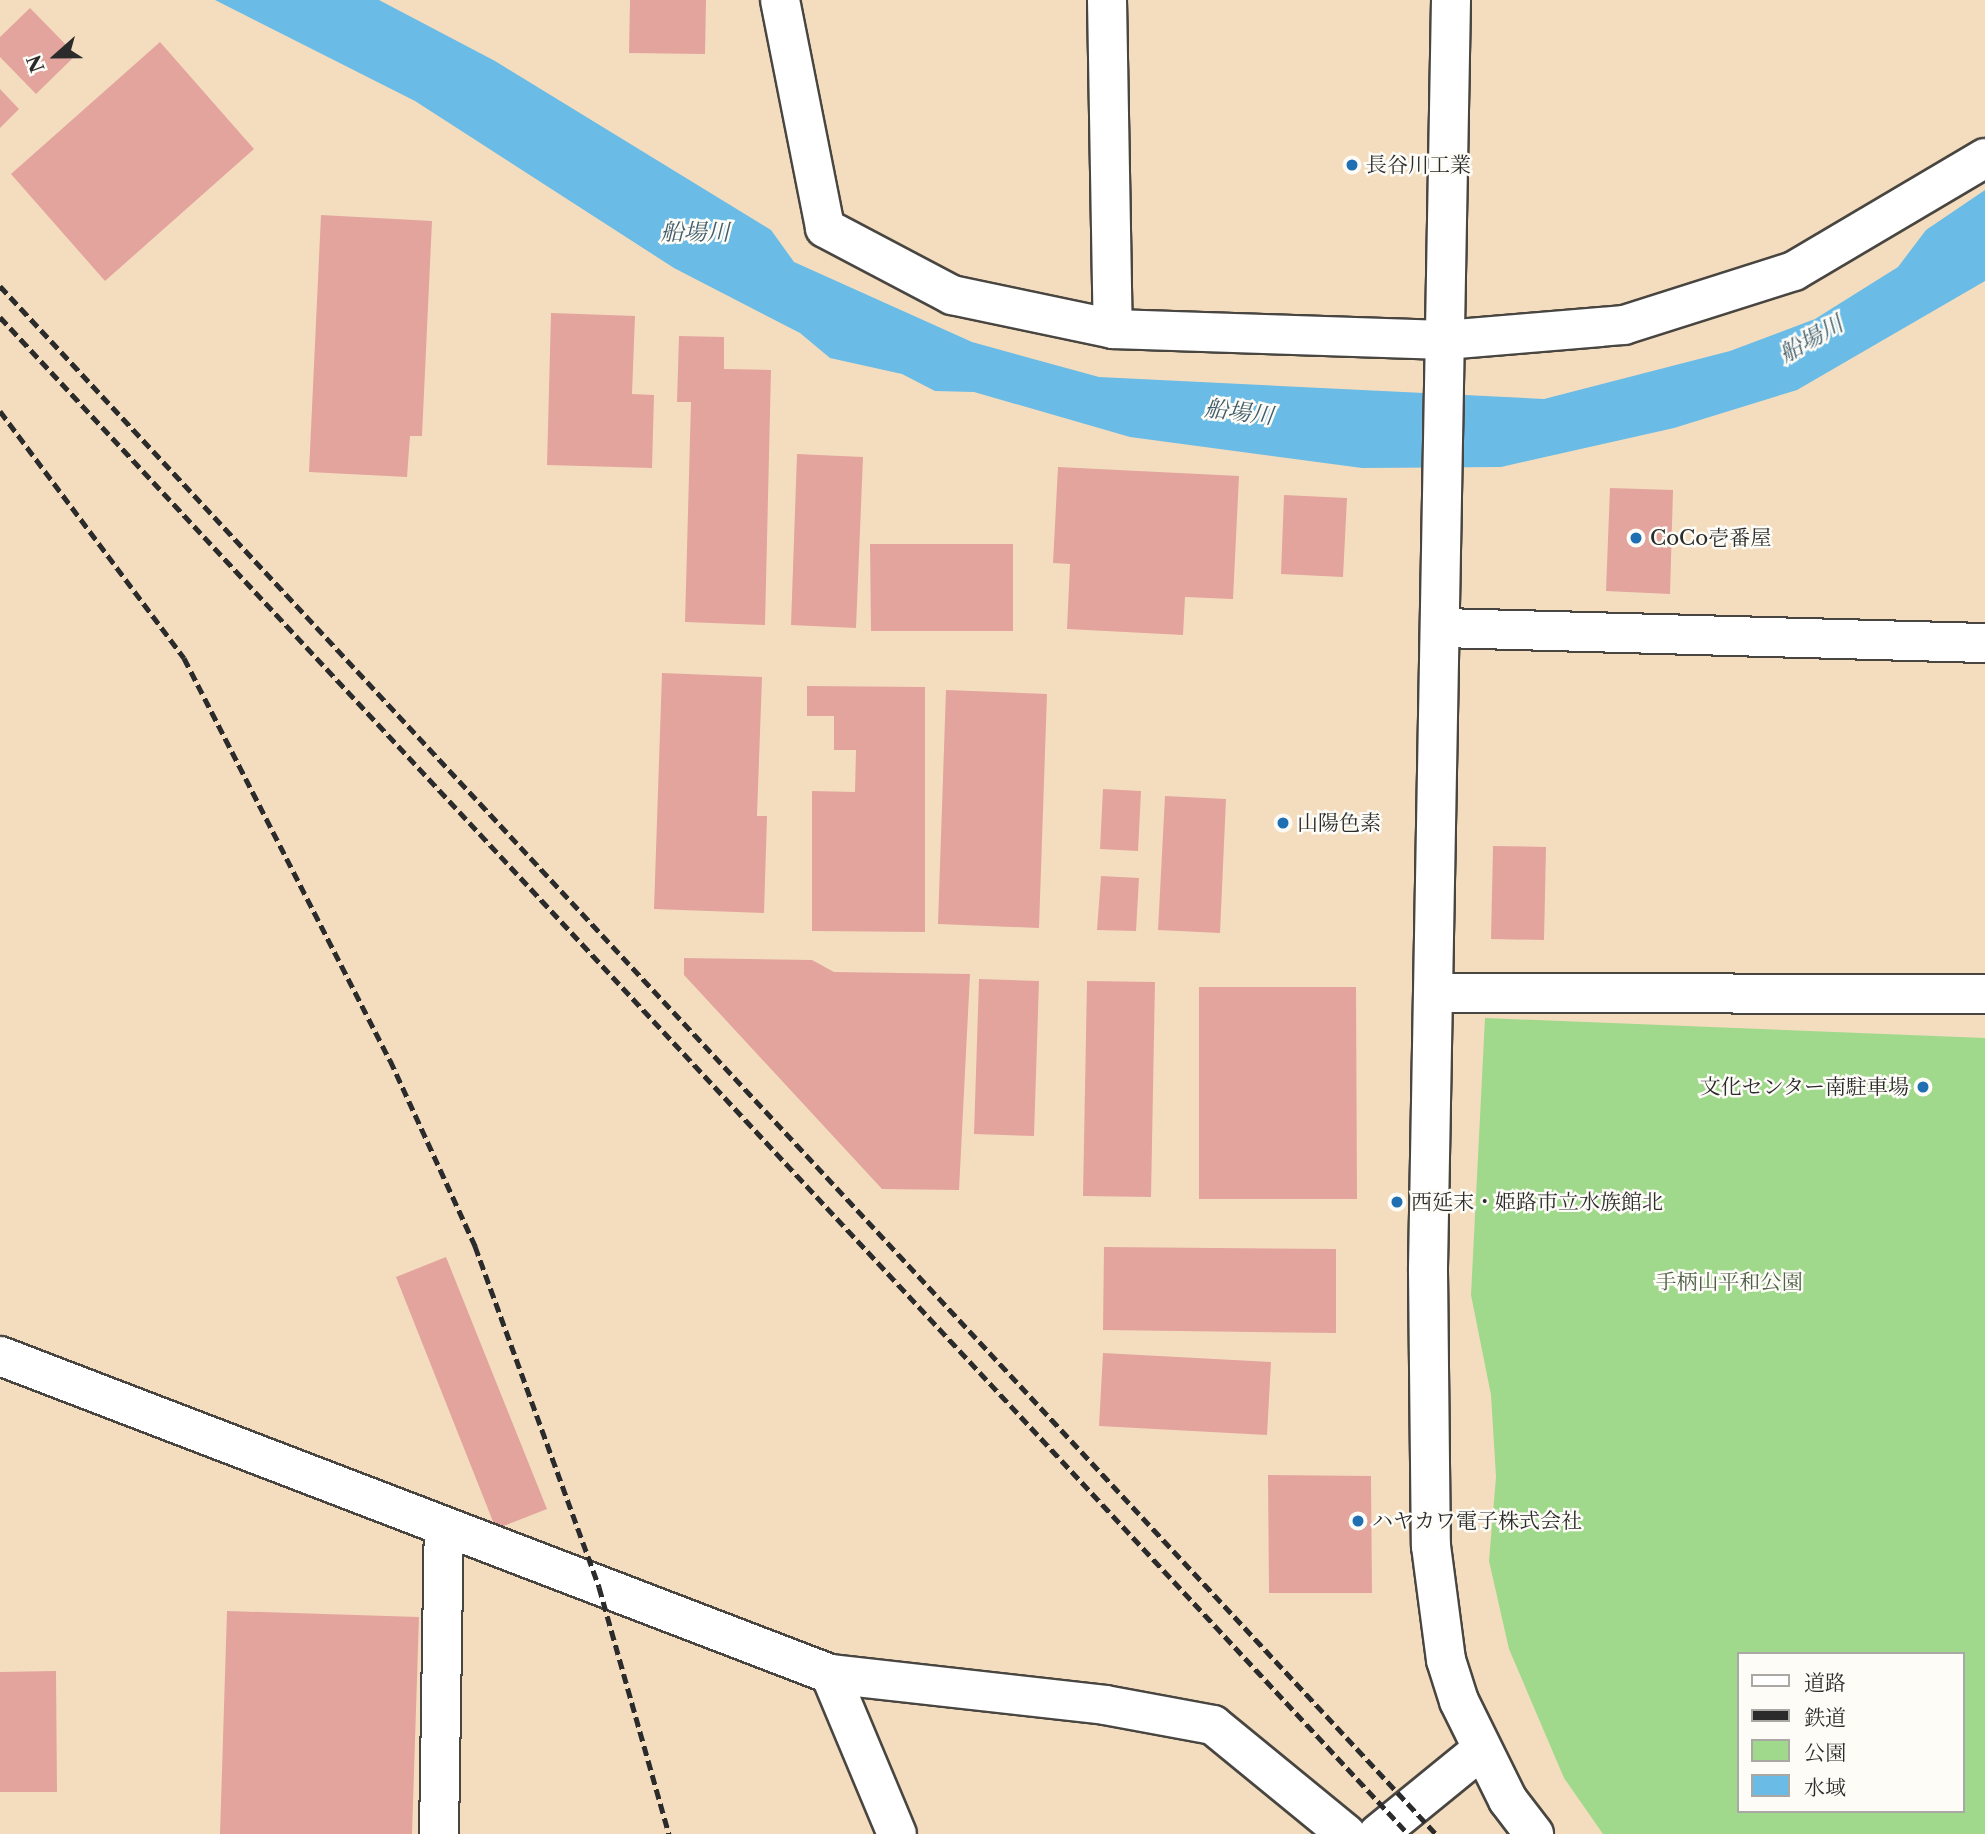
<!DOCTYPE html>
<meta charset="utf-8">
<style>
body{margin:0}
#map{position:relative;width:1985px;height:1834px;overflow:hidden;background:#f4ddbf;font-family:"Libre Caslon Text","Noto Serif JP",serif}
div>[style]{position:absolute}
.green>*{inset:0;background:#a0d98b}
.water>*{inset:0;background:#6abbe5}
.building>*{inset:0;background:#e3a49d}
.roads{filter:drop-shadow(2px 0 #494641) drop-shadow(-2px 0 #494641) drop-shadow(0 2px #494641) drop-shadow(0 -2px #494641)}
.minor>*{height:38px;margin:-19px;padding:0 19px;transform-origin:19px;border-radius:19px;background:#fff}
.tertiary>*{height:38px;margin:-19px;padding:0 19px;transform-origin:19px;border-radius:19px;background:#fff}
.rail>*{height:5px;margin-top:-2.5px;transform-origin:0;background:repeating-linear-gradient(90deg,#2b2b2b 0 10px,transparent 0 15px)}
.dots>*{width:19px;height:19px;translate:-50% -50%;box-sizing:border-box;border:4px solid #fdfcf7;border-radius:50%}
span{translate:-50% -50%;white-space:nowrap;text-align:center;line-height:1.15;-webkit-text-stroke:5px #fdfcf7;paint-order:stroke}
.poi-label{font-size:21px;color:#2b2b2b}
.left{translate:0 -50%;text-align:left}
.right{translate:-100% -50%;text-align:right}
.park-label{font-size:21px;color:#4e5f48}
.water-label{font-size:23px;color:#415d6c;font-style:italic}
.legend{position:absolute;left:1737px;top:1652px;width:228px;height:161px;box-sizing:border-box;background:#fdfcf7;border:2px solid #a9a8a5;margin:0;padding:9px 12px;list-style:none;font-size:21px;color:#2b2b2b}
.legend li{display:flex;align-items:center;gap:14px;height:35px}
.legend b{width:35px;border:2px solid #a9a8a5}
.north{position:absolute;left:21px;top:21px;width:70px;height:70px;-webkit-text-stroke:5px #fdfcf7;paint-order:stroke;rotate:249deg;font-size:19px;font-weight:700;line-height:28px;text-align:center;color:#2b2b2b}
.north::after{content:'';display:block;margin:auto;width:24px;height:32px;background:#2b2b2b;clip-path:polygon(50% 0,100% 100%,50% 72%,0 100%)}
</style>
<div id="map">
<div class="green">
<div style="clip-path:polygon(evenodd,1485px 1018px,1985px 1038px,1985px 1834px,1603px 1834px,1564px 1778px,1509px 1649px,1489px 1561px,1496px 1477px,1491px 1395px,1471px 1295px,1485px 1018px,1738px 1654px,1962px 1654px,1962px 1811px,1738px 1811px,1738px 1654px)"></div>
</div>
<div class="water">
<div style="clip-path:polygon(215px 0,379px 0,495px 61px,771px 230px,794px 262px,972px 342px,1099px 377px,1544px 399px,1730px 351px,1815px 319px,1898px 267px,1926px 230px,1985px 190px,1985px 281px,1797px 390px,1674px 428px,1501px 467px,1362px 468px,1130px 437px,974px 392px,935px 391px,902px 374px,830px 358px,800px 333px,674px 268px,415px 101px)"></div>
</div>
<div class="building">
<div style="clip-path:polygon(630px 0,706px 0,705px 54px,629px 53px)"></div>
<div style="clip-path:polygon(30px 8px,76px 55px,36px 94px,0 57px,0 37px)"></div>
<div style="clip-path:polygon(160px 42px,254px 149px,105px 281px,11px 174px)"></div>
<div style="clip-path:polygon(0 89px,19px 109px,0 128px)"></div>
<div style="clip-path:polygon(321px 215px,432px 221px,422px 436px,410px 436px,407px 477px,309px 472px)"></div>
<div style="clip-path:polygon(551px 313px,635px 316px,632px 394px,654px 395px,652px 468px,547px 465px)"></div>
<div style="clip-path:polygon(679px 336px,724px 337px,724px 369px,771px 370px,765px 625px,685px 622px,691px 402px,677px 402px)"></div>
<div style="clip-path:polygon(797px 454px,863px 457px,856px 628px,791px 625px)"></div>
<div style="clip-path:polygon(1058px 467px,1239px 476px,1233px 599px,1185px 597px,1183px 635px,1067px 629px,1070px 564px,1053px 563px)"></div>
<div style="clip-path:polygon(1610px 488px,1673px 490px,1670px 594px,1606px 591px)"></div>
<div style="clip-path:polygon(1284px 495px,1347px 498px,1343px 577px,1281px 574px)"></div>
<div style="clip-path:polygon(870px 544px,1013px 544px,1013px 631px,871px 631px)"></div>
<div style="clip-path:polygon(662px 673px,762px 677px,757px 816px,767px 816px,764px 913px,654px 909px)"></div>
<div style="clip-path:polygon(807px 686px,925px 687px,925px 932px,812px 931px,812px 791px,855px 792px,856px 750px,834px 750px,834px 716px,807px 716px)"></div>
<div style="clip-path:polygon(946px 690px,1047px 694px,1039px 928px,938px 924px)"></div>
<div style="clip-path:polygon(1103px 789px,1141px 791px,1138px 851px,1100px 849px)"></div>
<div style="clip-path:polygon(1165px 796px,1226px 799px,1220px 933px,1158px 930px)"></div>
<div style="clip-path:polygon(1493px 846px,1546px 847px,1544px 940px,1491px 939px)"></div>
<div style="clip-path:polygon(1101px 876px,1139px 878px,1136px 931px,1097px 930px)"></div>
<div style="clip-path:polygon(684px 958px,812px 960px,834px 972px,970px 974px,959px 1190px,882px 1189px,684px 975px)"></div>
<div style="clip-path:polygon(979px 979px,1039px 981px,1034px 1136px,974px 1134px)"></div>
<div style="clip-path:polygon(1087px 981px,1155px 982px,1151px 1197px,1083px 1196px)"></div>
<div style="clip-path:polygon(1199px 987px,1356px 987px,1357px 1199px,1199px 1199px)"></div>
<div style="clip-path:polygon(1104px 1247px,1336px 1249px,1336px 1333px,1103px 1330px)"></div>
<div style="clip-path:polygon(446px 1257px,547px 1509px,496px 1529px,396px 1277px)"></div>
<div style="clip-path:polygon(1103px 1353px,1271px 1362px,1267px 1435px,1099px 1426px)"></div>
<div style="clip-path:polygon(1268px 1475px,1371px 1476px,1372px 1593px,1269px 1593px)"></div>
<div style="clip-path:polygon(227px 1611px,419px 1617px,412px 1834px,220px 1834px)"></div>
<div style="clip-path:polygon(56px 1671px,57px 1792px,0 1792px,0 1672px)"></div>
</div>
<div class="roads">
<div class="minor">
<div style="left:780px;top:0;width:232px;rotate:78.8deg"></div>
<div style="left:825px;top:228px;width:144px;rotate:27.8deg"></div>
<div style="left:952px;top:295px;width:165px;rotate:11.9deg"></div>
<div style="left:1113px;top:329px;width:332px;rotate:1.9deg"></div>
<div style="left:1445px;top:340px;width:180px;rotate:-4.8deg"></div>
<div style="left:1624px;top:325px;width:178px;rotate:-17.6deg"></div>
<div style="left:1794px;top:271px;width:222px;rotate:-30.6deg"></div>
<div style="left:1107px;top:0;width:329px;rotate:89deg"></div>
<div style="left:1443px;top:628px;width:542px;rotate:1.59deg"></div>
<div style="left:1438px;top:993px;width:547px;rotate:0.1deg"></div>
<div style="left:0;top:1356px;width:889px;rotate:20.96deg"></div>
<div style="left:830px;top:1674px;width:173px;rotate:67.3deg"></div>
<div style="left:830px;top:1674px;width:277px;rotate:6.4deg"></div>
<div style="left:1105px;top:1705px;width:110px;rotate:10.5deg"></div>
<div style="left:1213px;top:1725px;width:172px;rotate:39.3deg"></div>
<div style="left:439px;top:1834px;width:305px;rotate:-89.1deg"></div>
<div style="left:1378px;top:1834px;width:133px;rotate:-39.2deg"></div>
</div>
<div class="tertiary">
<div style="left:1451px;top:0;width:1271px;rotate:91.04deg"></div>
<div style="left:1428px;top:1271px;width:275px;rotate:89.4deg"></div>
<div style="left:1431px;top:1546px;width:115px;rotate:82.5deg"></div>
<div style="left:1446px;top:1660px;width:43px;rotate:72.4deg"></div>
<div style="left:1459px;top:1701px;width:110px;rotate:63.7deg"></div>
<div style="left:1508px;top:1800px;width:43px;rotate:52.6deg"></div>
</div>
</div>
<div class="rail">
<div style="left:0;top:286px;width:2111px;rotate:47.15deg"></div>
<div style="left:0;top:317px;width:2070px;rotate:47.13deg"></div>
<div style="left:0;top:411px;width:308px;rotate:53.3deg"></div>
<div style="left:184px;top:658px;width:452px;rotate:62.9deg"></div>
<div style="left:390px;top:1060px;width:205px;rotate:65.4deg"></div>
<div style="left:475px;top:1246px;width:363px;rotate:70deg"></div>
<div style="left:599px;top:1587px;width:257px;rotate:74.2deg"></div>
</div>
<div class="dots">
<div style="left:1352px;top:165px;background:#1f6fb2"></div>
<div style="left:1636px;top:538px;background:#1f6fb2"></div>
<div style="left:1283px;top:823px;background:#1f6fb2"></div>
<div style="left:1923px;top:1087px;background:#1f6fb2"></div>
<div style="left:1397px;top:1202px;background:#1f6fb2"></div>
<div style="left:1358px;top:1521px;background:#1f6fb2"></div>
</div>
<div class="poi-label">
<span class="left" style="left:1366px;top:165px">長谷川工業</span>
<span class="left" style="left:1650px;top:538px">CoCo壱番屋</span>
<span class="left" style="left:1297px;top:823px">山陽色素</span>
<span class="right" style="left:1909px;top:1087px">文化センター南駐車場</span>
<span class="left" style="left:1411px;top:1202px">西延末・姫路市立水族館北</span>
<span class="left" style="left:1372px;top:1521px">ハヤカワ電子株式会社</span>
</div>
<div class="park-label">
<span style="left:1729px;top:1282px">手柄山平和公園</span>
</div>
<div class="water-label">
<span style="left:695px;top:232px">船場川</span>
<span style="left:1811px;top:339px;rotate:-30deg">船場川</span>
<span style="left:1239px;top:412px;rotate:7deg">船場川</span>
</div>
<ul class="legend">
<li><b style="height:9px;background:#fff"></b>道路</li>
<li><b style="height:9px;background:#2b2b2b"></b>鉄道</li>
<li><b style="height:19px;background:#a0d98b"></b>公園</li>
<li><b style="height:19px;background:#6abbe5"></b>水域</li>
</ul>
<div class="north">N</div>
</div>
